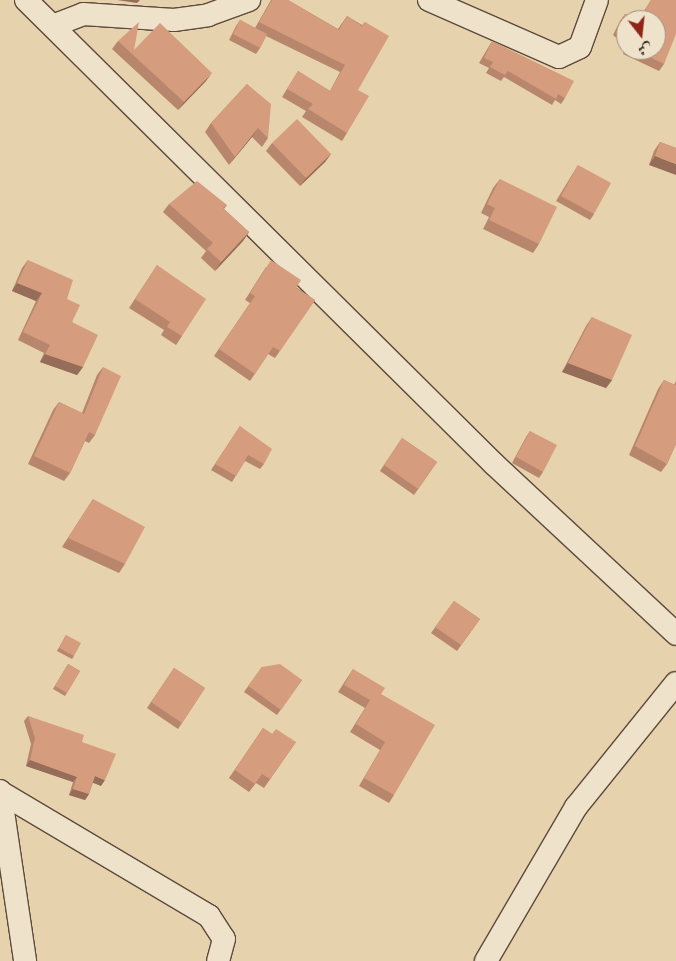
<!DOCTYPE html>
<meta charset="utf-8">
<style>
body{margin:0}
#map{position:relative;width:676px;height:961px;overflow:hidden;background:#e6d2ad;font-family:"IM FELL French Canon",Amiri,serif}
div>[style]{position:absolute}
.roads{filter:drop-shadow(1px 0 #5d4a3c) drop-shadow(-1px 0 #5d4a3c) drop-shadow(0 1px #5d4a3c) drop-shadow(0 -1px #5d4a3c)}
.street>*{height:22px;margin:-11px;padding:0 11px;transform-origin:11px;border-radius:11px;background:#efe2ca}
.wall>*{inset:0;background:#b7866c}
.shaded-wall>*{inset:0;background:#956d58}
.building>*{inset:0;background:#d59c7d}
span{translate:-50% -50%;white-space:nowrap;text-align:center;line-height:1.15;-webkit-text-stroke:4px #efe2ca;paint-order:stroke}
.north{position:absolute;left:616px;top:10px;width:50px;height:50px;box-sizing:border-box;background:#efe2ca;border:1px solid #a29382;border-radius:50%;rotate:164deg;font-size:14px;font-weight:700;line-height:20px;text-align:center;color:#2f1d17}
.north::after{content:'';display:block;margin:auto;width:18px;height:22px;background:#8f2418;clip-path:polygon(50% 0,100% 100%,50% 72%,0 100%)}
</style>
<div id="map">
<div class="roads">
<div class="street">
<div style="left:26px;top:0;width:659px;rotate:44.75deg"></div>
<div style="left:494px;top:464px;width:249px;rotate:43deg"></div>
<div style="left:429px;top:0;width:142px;rotate:23.7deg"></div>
<div style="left:559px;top:57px;width:23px;rotate:-25deg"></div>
<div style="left:580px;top:47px;width:50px;rotate:-70.1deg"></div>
<div style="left:55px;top:25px;width:30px;rotate:-21deg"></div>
<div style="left:83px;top:14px;width:91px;rotate:3.8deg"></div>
<div style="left:174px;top:20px;width:34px;rotate:-8deg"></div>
<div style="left:208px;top:15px;width:44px;rotate:-20.1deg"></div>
<div style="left:0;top:791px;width:172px;rotate:81.6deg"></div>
<div style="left:0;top:792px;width:243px;rotate:30.7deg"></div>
<div style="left:209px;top:916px;width:27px;rotate:57deg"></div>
<div style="left:224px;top:939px;width:23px;rotate:105deg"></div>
<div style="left:486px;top:961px;width:178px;rotate:-59.7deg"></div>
<div style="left:576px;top:807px;width:159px;rotate:-51.1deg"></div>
</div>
</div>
<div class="wall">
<div style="clip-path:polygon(271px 0,288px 0,338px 29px,347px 16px,362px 25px,365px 22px,358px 90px,347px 133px,342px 141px,302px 117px,306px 111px,282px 97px,298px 71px,330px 91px,340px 72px,266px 36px,260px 48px,256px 54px,229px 40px,236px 26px,240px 20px,255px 28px)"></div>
<div style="clip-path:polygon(651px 0,676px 0,664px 64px,659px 71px,623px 54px,626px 48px,626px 50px,656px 50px,626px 20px,626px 46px,613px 35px,620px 21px,625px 14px,633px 17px,637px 11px,642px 14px)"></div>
<div style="clip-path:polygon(118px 41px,134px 50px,206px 81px,178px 110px,112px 49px)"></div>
<div style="clip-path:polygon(492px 41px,565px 98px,561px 104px,555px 100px,552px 105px,504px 77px,501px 81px,486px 73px,489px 68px,479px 63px)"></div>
<div style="clip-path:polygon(247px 84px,268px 138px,262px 147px,252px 137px,229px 165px,205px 132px,211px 123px)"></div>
<div style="clip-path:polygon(660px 142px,676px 148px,649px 165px,654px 151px)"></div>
<div style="clip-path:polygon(272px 143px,331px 154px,325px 162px,300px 186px,266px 151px)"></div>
<div style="clip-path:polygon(578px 165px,594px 214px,590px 220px,556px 201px)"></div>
<div style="clip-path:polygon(500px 179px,539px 244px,533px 253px,483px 229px,489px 217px,481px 213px,493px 188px)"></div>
<div style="clip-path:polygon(169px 204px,227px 205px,224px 209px,249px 232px,243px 241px,215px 271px,201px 258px,206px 251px,163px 212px)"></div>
<div style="clip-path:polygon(28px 260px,67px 299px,83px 367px,77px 375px,40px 362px,44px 353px,18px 340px,36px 301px,12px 291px,22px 268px)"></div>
<div style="clip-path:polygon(157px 265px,182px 336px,176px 345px,161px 335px,164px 330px,129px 308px)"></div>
<div style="clip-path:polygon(266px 267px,315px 300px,275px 358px,268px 354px,250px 381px,214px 356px,250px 303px,245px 300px)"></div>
<div style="clip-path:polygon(592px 317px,612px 380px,606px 388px,562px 372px,586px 326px)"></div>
<div style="clip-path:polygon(103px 367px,95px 435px,89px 443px,85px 441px,70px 473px,64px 481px,28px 464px,53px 410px,59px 402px,82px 413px,97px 375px)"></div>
<div style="clip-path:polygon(664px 380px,674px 385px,676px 381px,676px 444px,667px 464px,661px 472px,629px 455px,658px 389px)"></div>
<div style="clip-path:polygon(240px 426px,264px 464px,260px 469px,245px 461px,232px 482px,211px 470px)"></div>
<div style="clip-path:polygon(530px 431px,543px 472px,539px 478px,512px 463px,526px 437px)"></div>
<div style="clip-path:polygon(402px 438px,437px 462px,414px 495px,380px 471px)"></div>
<div style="clip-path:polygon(93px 499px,125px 564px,119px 573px,62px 547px)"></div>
<div style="clip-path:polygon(454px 601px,480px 619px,457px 651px,431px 633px)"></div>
<div style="clip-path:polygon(66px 635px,74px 656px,72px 659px,57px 651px)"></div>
<div style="clip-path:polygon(68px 664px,80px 671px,65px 696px,53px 689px)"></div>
<div style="clip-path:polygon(262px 667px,302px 680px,277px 715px,244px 692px)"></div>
<div style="clip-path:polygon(174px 668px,205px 688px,178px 729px,147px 708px)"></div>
<div style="clip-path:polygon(353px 669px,381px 694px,394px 795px,389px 803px,359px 786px,380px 750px,350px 732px,365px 708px,338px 692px)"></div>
<div style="clip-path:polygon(28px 716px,82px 742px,101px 786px,93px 782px,89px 794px,85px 800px,69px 795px,73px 782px,26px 766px,31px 744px,24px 721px)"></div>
<div style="clip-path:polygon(263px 728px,272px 734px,296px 742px,264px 788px,256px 783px,249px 792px,229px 778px)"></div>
</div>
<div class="shaded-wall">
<div style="clip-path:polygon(117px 0,140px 0,137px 3px)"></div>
<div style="clip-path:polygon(212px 73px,206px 81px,178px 110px,184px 102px)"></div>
<div style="clip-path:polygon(258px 128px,252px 137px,229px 165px,235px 157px)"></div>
<div style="clip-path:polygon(331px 154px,325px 162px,300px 186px,306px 178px)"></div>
<div style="clip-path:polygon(655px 156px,676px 164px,676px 175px,649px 165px)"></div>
<div style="clip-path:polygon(249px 232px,243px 241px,215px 271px,221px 262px)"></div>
<div style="clip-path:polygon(17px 283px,42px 293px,36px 301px,12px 291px)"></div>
<div style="clip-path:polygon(45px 354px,83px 367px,77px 375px,40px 362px)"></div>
<div style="clip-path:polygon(568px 363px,612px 380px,606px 388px,562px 372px)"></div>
<div style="clip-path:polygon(30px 760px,77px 777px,73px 782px,26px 766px)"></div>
<div style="clip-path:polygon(95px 776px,105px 780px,101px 786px,91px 782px)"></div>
<div style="clip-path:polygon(73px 789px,89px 794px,85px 800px,69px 795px)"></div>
</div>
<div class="building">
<div style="clip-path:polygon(272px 0,288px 0,339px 30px,347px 16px,362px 26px,365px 22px,389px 36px,358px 90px,369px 96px,347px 133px,308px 109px,313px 104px,287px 89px,298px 71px,330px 91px,345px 65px,259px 22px)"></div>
<div style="clip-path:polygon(651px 0,676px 0,676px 34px,664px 64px,635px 50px,656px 50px,656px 20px,626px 20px,626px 34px,618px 28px,625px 14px,634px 18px,637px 11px,643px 14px)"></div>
<div style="clip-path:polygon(240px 20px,267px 34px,260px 48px,233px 34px)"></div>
<div style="clip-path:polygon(139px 22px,134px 50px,160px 23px,212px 73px,184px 102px,118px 41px)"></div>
<div style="clip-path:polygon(492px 41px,574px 81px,565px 98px,558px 94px,556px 99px,508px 71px,505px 75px,490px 67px,493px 62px,484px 58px)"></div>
<div style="clip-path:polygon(247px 84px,271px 104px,268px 138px,258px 128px,235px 157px,211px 123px)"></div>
<div style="clip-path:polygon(297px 119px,331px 154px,306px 178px,272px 143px)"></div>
<div style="clip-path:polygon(660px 142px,676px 148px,676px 164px,655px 156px)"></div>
<div style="clip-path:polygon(578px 165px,611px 183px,594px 214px,561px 196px)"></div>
<div style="clip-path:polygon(500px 179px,557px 207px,539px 244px,489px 220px,495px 208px,487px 204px)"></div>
<div style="clip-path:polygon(197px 181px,227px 205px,223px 208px,249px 232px,221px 262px,207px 249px,213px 243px,169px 204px)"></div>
<div style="clip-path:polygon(28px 260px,73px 280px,67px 299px,80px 305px,72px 322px,98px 335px,83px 367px,45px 354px,50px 345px,23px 332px,42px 293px,17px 283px)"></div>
<div style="clip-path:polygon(271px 260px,301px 280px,296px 288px,315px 300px,280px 351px,273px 347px,255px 374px,219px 349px,255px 296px,250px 293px)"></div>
<div style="clip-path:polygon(157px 265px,206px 299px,182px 336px,167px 327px,170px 322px,135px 299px)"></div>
<div style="clip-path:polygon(592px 317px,632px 335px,612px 380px,568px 363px)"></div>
<div style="clip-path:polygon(103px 367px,121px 376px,95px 435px,89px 432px,70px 473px,34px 456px,59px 402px,84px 414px)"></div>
<div style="clip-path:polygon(664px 380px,676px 385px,676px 444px,667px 464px,635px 446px)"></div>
<div style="clip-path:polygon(240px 426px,272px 449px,264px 464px,248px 455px,236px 476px,215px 464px)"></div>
<div style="clip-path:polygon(530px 431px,557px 445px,543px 472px,516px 457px)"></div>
<div style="clip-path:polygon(402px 438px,437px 462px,418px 489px,384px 465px)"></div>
<div style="clip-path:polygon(93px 499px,145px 527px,125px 564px,68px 538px)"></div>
<div style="clip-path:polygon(454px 601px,480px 619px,461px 645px,435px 627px)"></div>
<div style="clip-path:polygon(66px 635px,81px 643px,74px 656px,59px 648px)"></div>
<div style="clip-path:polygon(68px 664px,80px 671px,67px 693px,55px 686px)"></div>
<div style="clip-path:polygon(280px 664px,302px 680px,281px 710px,248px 686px,262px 667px)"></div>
<div style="clip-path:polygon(174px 668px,205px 688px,182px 723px,151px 702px)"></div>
<div style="clip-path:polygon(353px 669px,385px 688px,381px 694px,435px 725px,394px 795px,364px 778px,385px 742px,356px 724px,370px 700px,344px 685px)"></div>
<div style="clip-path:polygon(28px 716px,84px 735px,82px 742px,116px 754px,105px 780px,95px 776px,89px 794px,73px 789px,77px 777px,30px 760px,35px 738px)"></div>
<div style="clip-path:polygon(263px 728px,272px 734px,276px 729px,296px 742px,270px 779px,262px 774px,255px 784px,235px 770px)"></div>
</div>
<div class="north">ش</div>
</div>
